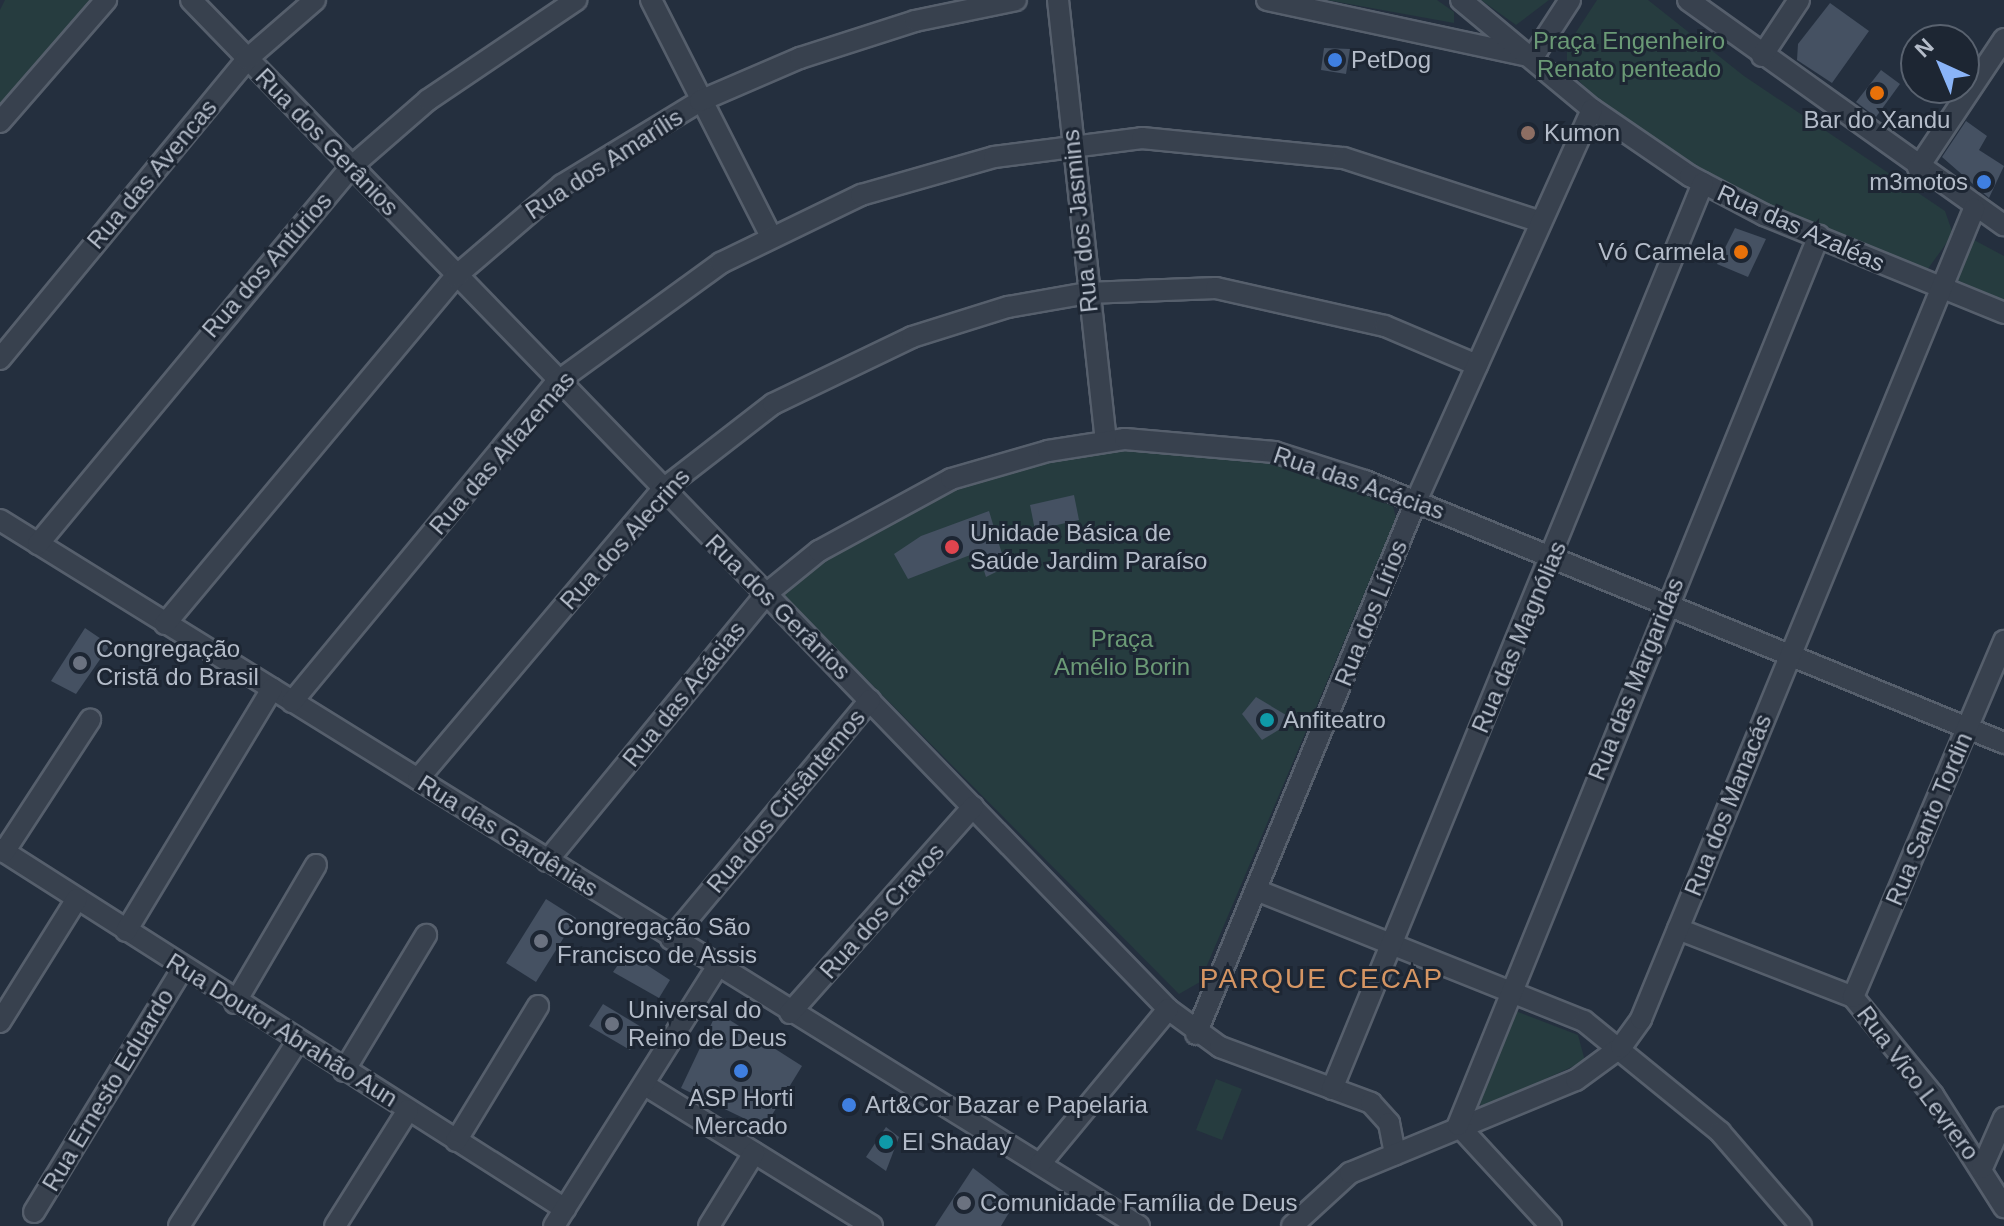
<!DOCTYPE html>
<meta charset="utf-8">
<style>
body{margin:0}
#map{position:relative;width:2004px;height:1226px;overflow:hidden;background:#242f3e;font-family:Arial,sans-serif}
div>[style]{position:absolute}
.green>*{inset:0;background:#263c3f}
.building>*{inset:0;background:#455162}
.roads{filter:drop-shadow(2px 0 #565f6c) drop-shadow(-2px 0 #565f6c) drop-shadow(0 2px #565f6c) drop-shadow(0 -2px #565f6c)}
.minor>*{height:20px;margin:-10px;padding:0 10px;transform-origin:10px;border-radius:10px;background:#38414e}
.dots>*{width:22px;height:22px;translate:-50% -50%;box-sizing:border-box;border:4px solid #1d2633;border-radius:50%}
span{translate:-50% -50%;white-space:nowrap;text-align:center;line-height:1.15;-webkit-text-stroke:6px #1d2633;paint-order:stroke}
.park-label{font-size:24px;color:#6b9a76}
.poi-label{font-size:24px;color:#b4bcc9}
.left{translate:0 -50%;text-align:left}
.right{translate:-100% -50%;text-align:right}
.street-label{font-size:24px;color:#b4bcc9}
.quarter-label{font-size:28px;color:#d59563;letter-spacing:2px}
.north{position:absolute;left:1900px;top:24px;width:80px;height:80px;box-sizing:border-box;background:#1d2633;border:2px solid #59626f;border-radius:50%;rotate:316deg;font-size:22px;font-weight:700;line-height:32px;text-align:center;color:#b4bcc9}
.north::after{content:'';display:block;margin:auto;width:28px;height:36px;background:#8ab4f8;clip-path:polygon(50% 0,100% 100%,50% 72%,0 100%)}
</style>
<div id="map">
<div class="green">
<div style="clip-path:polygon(5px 0,92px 0,0 111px,0 10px)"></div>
<div style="clip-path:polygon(1327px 0,1437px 0,1454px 12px,1454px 23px)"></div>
<div style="clip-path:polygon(1481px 0,1549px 0,1516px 25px)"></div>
<div style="clip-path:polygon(1597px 0,1648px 0,1744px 76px,1945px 211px,1953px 234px,1927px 270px,1750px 201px,1591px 95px,1567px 66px,1567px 46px)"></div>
<div style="clip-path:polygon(1974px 240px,2004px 256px,2004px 301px,1955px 279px)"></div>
<div style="clip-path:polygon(1064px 447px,1196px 451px,1291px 467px,1393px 506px,1396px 518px,1200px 982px,1179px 994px,784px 596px,828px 558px,926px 497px)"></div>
<div style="clip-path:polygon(1513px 1010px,1578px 1035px,1585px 1061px,1483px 1107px,1475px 1099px)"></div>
<div style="clip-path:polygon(1216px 1079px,1242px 1089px,1222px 1140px,1196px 1130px)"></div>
</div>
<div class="building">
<div style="clip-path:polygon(1830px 3px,1869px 31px,1832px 83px,1797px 60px,1798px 44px)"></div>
<div style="clip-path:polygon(1324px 48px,1350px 49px,1346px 74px,1321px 70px)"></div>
<div style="clip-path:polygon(1881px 70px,1900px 84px,1876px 117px,1856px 102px)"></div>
<div style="clip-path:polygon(1966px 121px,1987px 136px,1979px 150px,2004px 166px,1989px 198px,1942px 157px)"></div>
<div style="clip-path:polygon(1735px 228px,1766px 239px,1748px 277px,1717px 264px)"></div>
<div style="clip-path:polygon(1074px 495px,1079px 520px,1035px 530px,1030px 505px)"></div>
<div style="clip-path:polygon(989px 511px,1006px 567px,986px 577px,978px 552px,908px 579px,894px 554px,921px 536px)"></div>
<div style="clip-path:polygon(85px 628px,110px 645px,76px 694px,51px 681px)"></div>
<div style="clip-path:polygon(1256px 697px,1286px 715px,1285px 726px,1262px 740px,1242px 714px)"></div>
<div style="clip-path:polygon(546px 899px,576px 918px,536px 982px,506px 963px)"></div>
<div style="clip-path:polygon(627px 952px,670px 980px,659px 998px,613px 972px)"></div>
<div style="clip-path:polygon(603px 1004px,643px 1028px,630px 1050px,589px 1026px)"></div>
<div style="clip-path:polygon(717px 1012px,802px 1066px,764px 1128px,681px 1088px)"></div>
<div style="clip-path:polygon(886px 1127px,899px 1137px,886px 1171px,866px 1157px)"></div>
<div style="clip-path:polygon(973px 1168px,1016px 1201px,1001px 1226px,935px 1226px)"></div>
</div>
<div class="roads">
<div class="minor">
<div style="left:191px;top:0;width:1404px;rotate:45.92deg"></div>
<div style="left:1168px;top:1009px;width:64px;rotate:36.2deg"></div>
<div style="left:1220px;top:1047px;width:161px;rotate:20.3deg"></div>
<div style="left:1371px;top:1103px;width:27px;rotate:48deg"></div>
<div style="left:1389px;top:1123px;width:32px;rotate:79deg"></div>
<div style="left:651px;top:0;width:263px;rotate:63.1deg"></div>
<div style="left:1058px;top:0;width:444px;rotate:83.8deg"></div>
<div style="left:1267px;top:0;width:272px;rotate:12.1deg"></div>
<div style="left:1533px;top:57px;width:68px;rotate:-57deg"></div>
<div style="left:1461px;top:0;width:170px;rotate:39.8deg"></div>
<div style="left:1592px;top:109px;width:119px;rotate:34.4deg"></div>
<div style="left:1690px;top:176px;width:84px;rotate:27.8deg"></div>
<div style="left:1764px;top:215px;width:259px;rotate:22.2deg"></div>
<div style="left:1688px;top:0;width:388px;rotate:35.5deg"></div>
<div style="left:1762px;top:56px;width:67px;rotate:-56.5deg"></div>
<div style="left:0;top:122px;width:162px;rotate:-49deg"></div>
<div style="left:1918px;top:168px;width:155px;rotate:-56.3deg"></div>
<div style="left:0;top:359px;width:389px;rotate:-50.5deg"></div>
<div style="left:247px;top:59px;width:90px;rotate:-40.9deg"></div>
<div style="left:0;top:520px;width:1340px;rotate:31.79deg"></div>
<div style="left:38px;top:544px;width:490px;rotate:-50.3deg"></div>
<div style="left:351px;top:167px;width:102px;rotate:-41deg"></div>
<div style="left:428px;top:100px;width:179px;rotate:-34deg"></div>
<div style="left:165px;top:624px;width:454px;rotate:-50.1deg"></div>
<div style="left:456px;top:276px;width:140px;rotate:-40.6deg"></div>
<div style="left:562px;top:185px;width:162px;rotate:-31.3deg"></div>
<div style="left:700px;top:101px;width:109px;rotate:-23.3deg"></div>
<div style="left:800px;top:58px;width:121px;rotate:-17.8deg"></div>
<div style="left:915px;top:21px;width:103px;rotate:-11.7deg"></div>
<div style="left:292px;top:702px;width:415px;rotate:-50.4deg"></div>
<div style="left:557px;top:382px;width:203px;rotate:-36deg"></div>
<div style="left:721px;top:263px;width:156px;rotate:-25.9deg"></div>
<div style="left:861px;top:195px;width:138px;rotate:-15.9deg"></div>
<div style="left:994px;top:157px;width:149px;rotate:-7.3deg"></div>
<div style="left:1142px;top:138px;width:203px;rotate:5.7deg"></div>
<div style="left:1344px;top:158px;width:204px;rotate:18deg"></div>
<div style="left:418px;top:779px;width:378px;rotate:-49.8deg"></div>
<div style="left:662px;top:490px;width:140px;rotate:-37.8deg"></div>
<div style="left:773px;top:404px;width:154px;rotate:-25.7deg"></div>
<div style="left:912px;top:337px;width:101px;rotate:-17.4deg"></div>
<div style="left:1008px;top:307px;width:80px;rotate:-10deg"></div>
<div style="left:1087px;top:293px;width:129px;rotate:-2.2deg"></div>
<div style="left:1216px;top:288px;width:173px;rotate:12.7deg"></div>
<div style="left:1385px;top:326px;width:100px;rotate:23deg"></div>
<div style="left:0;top:849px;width:670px;rotate:32.5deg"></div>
<div style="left:4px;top:852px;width:158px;rotate:-56.9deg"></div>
<div style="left:547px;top:861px;width:345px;rotate:-50.6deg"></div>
<div style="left:766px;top:594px;width:68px;rotate:-39.1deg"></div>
<div style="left:819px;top:551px;width:150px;rotate:-28.6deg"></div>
<div style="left:951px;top:479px;width:101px;rotate:-16.1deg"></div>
<div style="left:1048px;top:451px;width:78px;rotate:-8.9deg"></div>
<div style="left:1125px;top:439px;width:150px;rotate:5deg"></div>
<div style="left:1274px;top:452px;width:96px;rotate:17.7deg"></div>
<div style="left:1365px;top:481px;width:691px;rotate:22.29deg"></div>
<div style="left:1256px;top:890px;width:353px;rotate:21.8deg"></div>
<div style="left:1584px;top:1021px;width:176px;rotate:39.2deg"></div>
<div style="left:1720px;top:1132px;width:124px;rotate:49.2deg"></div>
<div style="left:1678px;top:929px;width:188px;rotate:21.2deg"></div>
<div style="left:1853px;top:997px;width:127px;rotate:50.8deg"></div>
<div style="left:1933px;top:1095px;width:133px;rotate:57.6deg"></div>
<div style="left:126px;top:931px;width:283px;rotate:-58.9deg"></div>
<div style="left:671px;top:939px;width:311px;rotate:-50.2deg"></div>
<div style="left:1853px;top:997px;width:387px;rotate:-67deg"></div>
<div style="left:235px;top:1003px;width:160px;rotate:-59.6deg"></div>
<div style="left:790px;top:1013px;width:276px;rotate:-48.4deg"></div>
<div style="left:0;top:1022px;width:145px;rotate:-58deg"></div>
<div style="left:1196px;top:1034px;width:579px;rotate:-67.56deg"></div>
<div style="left:1417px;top:499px;width:427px;rotate:-65.8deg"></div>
<div style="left:344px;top:1071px;width:159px;rotate:-58.9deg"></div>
<div style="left:645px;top:1085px;width:267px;rotate:31.8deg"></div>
<div style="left:1332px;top:1089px;width:979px;rotate:-67.73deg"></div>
<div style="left:456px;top:1141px;width:158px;rotate:-58.7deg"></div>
<div style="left:1040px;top:1164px;width:201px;rotate:-50.4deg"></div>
<div style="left:1982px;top:1168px;width:55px;rotate:-66.3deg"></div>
<div style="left:34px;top:1212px;width:286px;rotate:-58.6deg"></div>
<div style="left:179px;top:1226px;width:219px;rotate:-57.3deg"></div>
<div style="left:335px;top:1226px;width:137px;rotate:-57.8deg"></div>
<div style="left:554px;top:1226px;width:304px;rotate:-57.8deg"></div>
<div style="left:709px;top:1226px;width:86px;rotate:-58.3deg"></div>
<div style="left:1292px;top:1226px;width:79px;rotate:-42.4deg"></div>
<div style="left:1350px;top:1173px;width:244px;rotate:-22.4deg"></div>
<div style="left:1576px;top:1080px;width:56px;rotate:-36.3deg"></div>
<div style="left:1621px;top:1047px;width:34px;rotate:-54deg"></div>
<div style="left:1641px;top:1019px;width:876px;rotate:-67.65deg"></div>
<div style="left:1551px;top:1226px;width:137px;rotate:-132.6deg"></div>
<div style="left:1458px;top:1125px;width:960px;rotate:-67.92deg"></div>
</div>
</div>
<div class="dots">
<div style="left:1335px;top:60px;background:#3f7fe0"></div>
<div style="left:1877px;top:93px;background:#e8710a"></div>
<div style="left:1528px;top:133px;background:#8d6e63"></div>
<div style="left:1984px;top:182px;background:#3f7fe0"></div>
<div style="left:1741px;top:252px;background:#e8710a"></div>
<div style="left:952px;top:547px;background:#e0444e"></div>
<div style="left:80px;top:663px;background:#6b7280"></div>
<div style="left:1267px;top:720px;background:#0f9aa8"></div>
<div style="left:541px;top:941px;background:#6b7280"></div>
<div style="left:612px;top:1024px;background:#6b7280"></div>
<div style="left:741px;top:1071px;background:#3f7fe0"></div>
<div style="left:849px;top:1105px;background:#3f7fe0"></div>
<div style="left:886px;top:1142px;background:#0f9aa8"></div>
<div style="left:964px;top:1203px;background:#6b7280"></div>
</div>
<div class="park-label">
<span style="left:1629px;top:55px">Praça Engenheiro<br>Renato penteado</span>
<span style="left:1122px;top:653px">Praça<br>Amélio Borin</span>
</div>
<div class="poi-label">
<span class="left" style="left:1351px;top:60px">PetDog</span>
<span style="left:1877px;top:120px">Bar do Xandu</span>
<span class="left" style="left:1544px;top:133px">Kumon</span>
<span class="right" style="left:1968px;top:182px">m3motos</span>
<span class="right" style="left:1725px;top:252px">Vó Carmela</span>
<span class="left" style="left:970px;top:547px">Unidade Básica de<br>Saúde Jardim Paraíso</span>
<span class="left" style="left:96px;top:663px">Congregação<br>Cristã do Brasil</span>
<span class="left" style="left:1283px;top:720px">Anfiteatro</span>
<span class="left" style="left:557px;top:941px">Congregação São<br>Francisco de Assis</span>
<span class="left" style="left:628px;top:1024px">Universal do<br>Reino de Deus</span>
<span style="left:741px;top:1112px">ASP Horti<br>Mercado</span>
<span class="left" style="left:865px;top:1105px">Art&amp;Cor Bazar e Papelaria</span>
<span class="left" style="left:902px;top:1142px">El Shaday</span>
<span class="left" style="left:980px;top:1203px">Comunidade Família de Deus</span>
</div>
<div class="street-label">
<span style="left:327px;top:142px;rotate:46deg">Rua dos Gerânios</span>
<span style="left:604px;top:164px;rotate:-33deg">Rua dos Amarílis</span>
<span style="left:152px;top:174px;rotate:-50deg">Rua das Avencas</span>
<span style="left:1080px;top:221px;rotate:-96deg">Rua dos Jasmins</span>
<span style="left:1801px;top:228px;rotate:24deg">Rua das Azaléas</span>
<span style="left:267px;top:265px;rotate:-49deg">Rua dos Antúrios</span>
<span style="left:502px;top:453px;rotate:-49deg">Rua das Alfazemas</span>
<span style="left:1359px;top:483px;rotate:19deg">Rua das Acácias</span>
<span style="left:625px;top:539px;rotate:-48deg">Rua dos Alecrins</span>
<span style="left:778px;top:607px;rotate:45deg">Rua dos Gerânios</span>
<span style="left:1371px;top:613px;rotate:-68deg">Rua dos Lírios</span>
<span style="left:1519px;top:637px;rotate:-67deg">Rua das Magnólias</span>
<span style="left:1636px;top:679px;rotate:-68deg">Rua das Margaridas</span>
<span style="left:684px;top:694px;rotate:-51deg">Rua das Acácias</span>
<span style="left:786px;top:801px;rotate:-50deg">Rua dos Crisântemos</span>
<span style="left:1728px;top:805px;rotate:-68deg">Rua dos Manacás</span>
<span style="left:1929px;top:819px;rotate:-67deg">Rua Santo Tordin</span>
<span style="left:508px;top:836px;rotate:32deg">Rua das Gardênias</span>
<span style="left:882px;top:911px;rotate:-48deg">Rua dos Cravos</span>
<span style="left:282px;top:1030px;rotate:32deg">Rua Doutor Abrahão Aun</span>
<span style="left:1918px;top:1083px;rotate:53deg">Rua Vico Levrero</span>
<span style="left:108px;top:1090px;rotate:-59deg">Rua Ernesto Eduardo</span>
</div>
<div class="quarter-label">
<span style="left:1322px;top:979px">PARQUE CECAP</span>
</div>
<div class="north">N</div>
</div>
